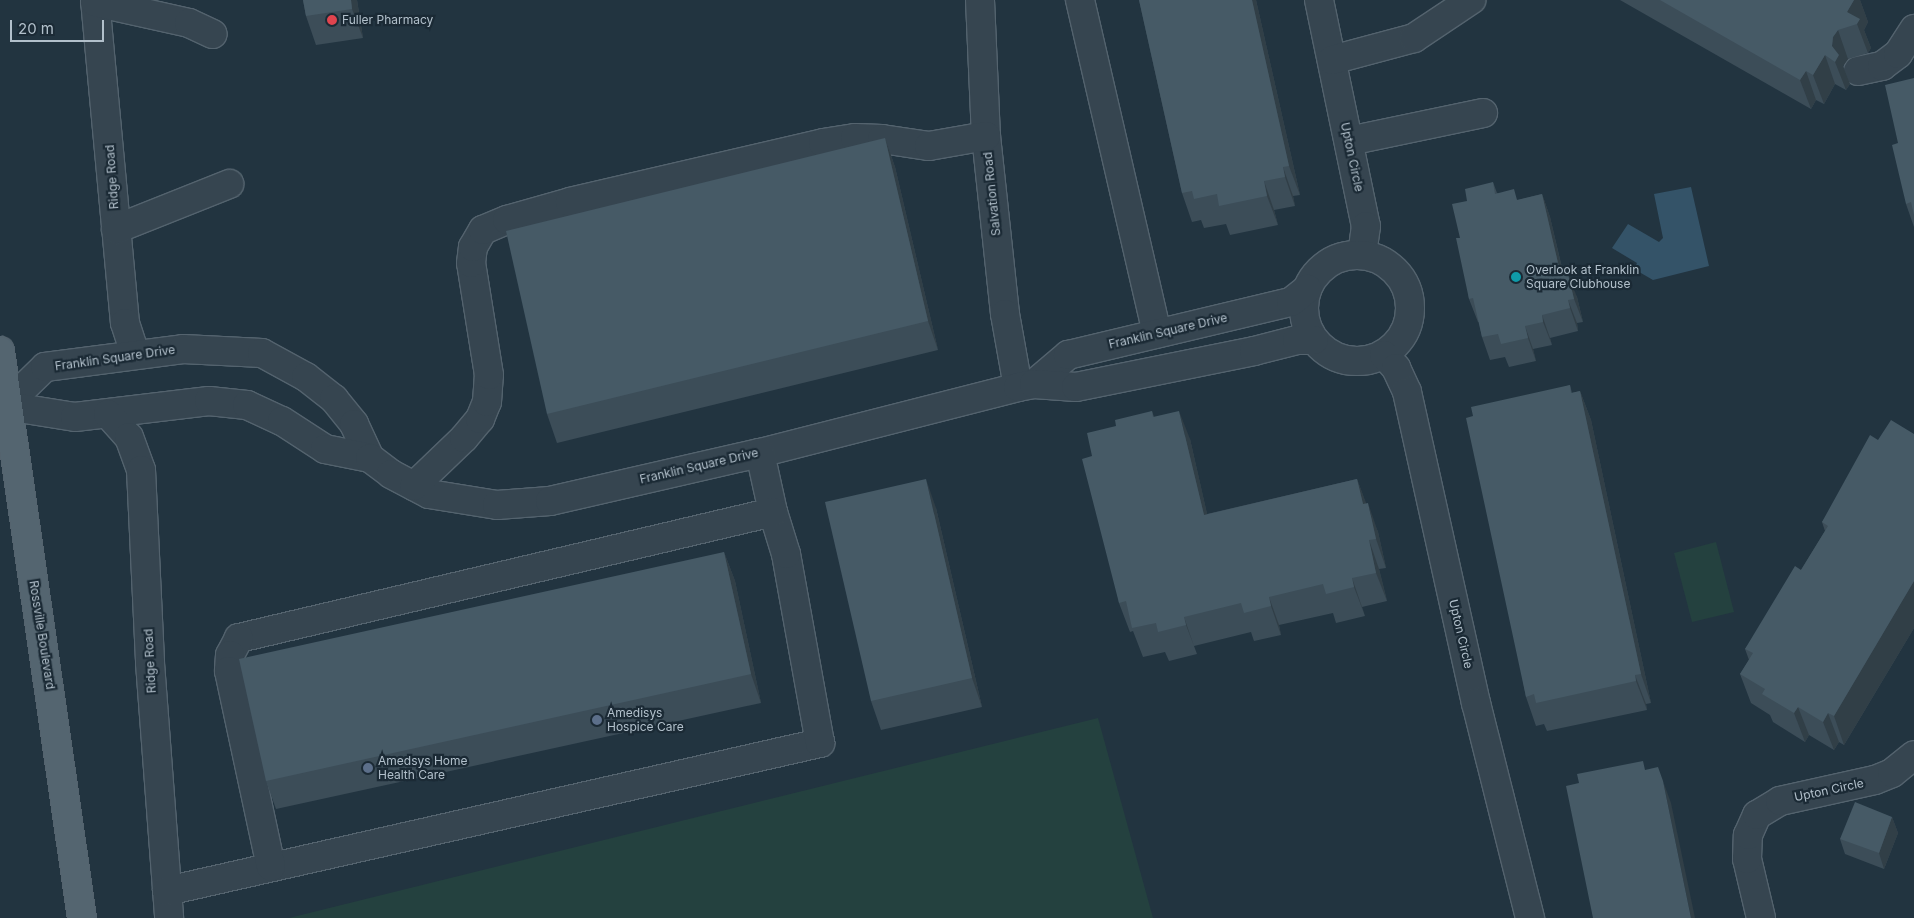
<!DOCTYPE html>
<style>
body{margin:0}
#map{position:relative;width:1914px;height:918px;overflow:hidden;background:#223440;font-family:Inter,sans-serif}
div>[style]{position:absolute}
.green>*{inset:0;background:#24413f}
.water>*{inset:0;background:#345368}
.roads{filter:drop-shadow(1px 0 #54636e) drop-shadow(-1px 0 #54636e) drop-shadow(0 1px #54636e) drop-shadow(0 -1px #54636e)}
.minor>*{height:28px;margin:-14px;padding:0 14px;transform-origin:14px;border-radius:14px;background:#364550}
.minor>.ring{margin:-14px;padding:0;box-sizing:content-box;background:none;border:28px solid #364550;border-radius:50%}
.major>*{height:28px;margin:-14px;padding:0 14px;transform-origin:14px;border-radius:14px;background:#546570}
.wall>*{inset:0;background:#3c4d58}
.shaded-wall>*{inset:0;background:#313f47}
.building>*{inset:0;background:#465a66}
.dots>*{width:14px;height:14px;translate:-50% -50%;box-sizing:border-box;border:2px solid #1b2a35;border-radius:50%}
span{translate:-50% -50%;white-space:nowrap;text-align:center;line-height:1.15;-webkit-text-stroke:4.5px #1b2a35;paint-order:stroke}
.poi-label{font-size:12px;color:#b2c0cb}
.left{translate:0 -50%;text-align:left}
.street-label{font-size:12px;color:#b2c0cb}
.scale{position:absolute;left:10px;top:20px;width:94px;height:22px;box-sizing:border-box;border:2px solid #b2c0cb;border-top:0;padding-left:6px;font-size:15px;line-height:18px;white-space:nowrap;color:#b2c0cb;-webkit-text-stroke:4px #1b2a35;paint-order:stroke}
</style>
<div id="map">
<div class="green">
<div style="clip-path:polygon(1716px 542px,1734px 612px,1692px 622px,1674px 553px)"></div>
<div style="clip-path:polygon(1098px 718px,1153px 918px,289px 918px)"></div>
</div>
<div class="water">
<div style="clip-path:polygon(1691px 187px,1709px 266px,1653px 280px,1634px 269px,1637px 263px,1612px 248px,1628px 224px,1659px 242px,1663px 238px,1654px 194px)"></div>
</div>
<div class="roads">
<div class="minor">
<div style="left:95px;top:0;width:324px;rotate:84.7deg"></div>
<div style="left:125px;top:323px;width:32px;rotate:72deg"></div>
<div style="left:980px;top:0;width:136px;rotate:87.5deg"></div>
<div style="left:986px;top:136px;width:179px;rotate:83.9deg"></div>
<div style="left:1005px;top:314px;width:74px;rotate:79.9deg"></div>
<div style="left:1080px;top:0;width:342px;rotate:77deg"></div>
<div style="left:1319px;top:0;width:231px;rotate:78.3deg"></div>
<div style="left:1366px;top:226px;width:29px;rotate:98deg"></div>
<div style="left:95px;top:2px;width:96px;rotate:12.6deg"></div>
<div style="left:189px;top:23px;width:26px;rotate:25deg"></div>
<div style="left:1332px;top:60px;width:85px;rotate:-15deg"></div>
<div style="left:1414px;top:38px;width:69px;rotate:-33.7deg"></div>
<div style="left:1858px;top:71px;width:25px;rotate:-12deg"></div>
<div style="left:1882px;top:66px;width:20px;rotate:-37deg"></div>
<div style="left:1898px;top:54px;width:30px;rotate:-57deg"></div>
<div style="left:1349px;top:141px;width:137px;rotate:-11.8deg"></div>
<div style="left:116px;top:229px;width:122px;rotate:-21.7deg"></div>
<div class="ring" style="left:1304px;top:255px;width:78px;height:78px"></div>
<div style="left:1384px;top:355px;width:18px;rotate:47deg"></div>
<div style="left:1396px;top:368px;width:26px;rotate:65deg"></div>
<div style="left:1407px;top:392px;width:319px;rotate:77.5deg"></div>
<div style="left:1476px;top:703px;width:222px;rotate:75.9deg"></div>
<div style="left:1034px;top:384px;width:45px;rotate:-40.5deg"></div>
<div style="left:1068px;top:355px;width:229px;rotate:-13.4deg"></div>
<div style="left:1291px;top:302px;width:21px;rotate:-39deg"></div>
<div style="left:7px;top:404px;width:53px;rotate:-44.2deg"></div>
<div style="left:45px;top:367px;width:139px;rotate:-7.4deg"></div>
<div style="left:183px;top:349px;width:79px;rotate:2.9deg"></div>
<div style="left:262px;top:353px;width:50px;rotate:28.6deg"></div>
<div style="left:306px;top:377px;width:36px;rotate:38deg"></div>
<div style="left:334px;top:399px;width:32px;rotate:51deg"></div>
<div style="left:354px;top:424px;width:38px;rotate:65deg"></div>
<div style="left:0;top:405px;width:76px;rotate:9.1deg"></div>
<div style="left:75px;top:417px;width:135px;rotate:-6.8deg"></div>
<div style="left:209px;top:401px;width:38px;rotate:6deg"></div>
<div style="left:247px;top:405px;width:38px;rotate:25deg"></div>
<div style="left:282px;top:421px;width:51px;rotate:33.1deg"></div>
<div style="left:325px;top:449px;width:46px;rotate:11.3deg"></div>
<div style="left:370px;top:458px;width:26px;rotate:37deg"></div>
<div style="left:391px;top:474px;width:43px;rotate:27.8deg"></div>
<div style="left:429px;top:494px;width:69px;rotate:9.2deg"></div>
<div style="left:497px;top:505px;width:53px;rotate:-4.3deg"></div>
<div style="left:550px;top:501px;width:215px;rotate:-12.9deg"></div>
<div style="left:760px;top:453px;width:266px;rotate:-14.3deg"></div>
<div style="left:1018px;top:387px;width:16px;rotate:-11deg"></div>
<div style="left:1034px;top:384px;width:42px;rotate:4.1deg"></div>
<div style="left:1076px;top:387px;width:182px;rotate:-11.4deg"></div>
<div style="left:1254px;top:351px;width:44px;rotate:-14.3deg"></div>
<div style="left:1297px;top:340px;width:17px"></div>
<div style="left:108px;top:414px;width:31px;rotate:48deg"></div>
<div style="left:129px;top:437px;width:35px;rotate:70deg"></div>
<div style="left:141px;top:470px;width:193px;rotate:87.3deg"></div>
<div style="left:150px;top:663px;width:256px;rotate:85.7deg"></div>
<div style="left:760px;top:453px;width:60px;rotate:77.6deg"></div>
<div style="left:414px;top:486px;width:69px;rotate:-43.8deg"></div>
<div style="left:464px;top:438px;width:25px;rotate:-50deg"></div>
<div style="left:480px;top:419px;width:18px;rotate:-68deg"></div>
<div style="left:487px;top:402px;width:27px;rotate:-86deg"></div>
<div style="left:489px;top:375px;width:113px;rotate:-99.1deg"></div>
<div style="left:471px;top:263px;width:16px;rotate:-83deg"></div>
<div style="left:473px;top:247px;width:20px;rotate:-60deg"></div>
<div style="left:483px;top:230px;width:26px;rotate:-23deg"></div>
<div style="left:507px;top:220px;width:66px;rotate:-15.9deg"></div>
<div style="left:570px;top:202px;width:260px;rotate:-13.1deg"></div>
<div style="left:823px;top:143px;width:32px;rotate:-9deg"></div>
<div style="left:855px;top:138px;width:27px;rotate:2deg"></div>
<div style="left:882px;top:139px;width:48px;rotate:8.5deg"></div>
<div style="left:929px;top:146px;width:58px;rotate:-10deg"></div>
<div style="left:167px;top:891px;width:670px;rotate:-12.77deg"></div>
<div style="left:820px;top:743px;width:192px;rotate:-100.2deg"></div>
<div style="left:786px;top:554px;width:44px;rotate:-107.2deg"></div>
<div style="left:773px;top:512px;width:549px;rotate:166.72deg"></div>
<div style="left:239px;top:638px;width:19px;rotate:118deg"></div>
<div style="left:230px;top:655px;width:16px;rotate:94deg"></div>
<div style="left:229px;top:671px;width:200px;rotate:77.9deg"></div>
<div style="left:1761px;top:918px;width:61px;rotate:-103.3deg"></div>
<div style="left:1747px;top:859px;width:24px;rotate:-88deg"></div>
<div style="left:1748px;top:835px;width:22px;rotate:-66deg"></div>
<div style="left:1757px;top:815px;width:27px;rotate:-31deg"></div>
<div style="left:1780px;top:801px;width:97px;rotate:-12.5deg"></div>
<div style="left:1875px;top:780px;width:18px;rotate:-22deg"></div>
<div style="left:1892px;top:773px;width:28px;rotate:-39deg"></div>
</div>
<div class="major">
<div style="left:0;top:351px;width:573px;rotate:81.77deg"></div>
</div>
</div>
<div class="wall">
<div style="clip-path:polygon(303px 0,357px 0,363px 38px,316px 45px,306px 16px)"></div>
<div style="clip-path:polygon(1139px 0,1256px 0,1300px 195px,1293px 196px,1295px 206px,1274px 210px,1278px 225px,1230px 235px,1226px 224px,1204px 228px,1201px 220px,1192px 222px,1182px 193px)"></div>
<div style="clip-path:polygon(1620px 0,1860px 0,1868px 22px,1864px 30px,1871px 48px,1868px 53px,1848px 59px,1843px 66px,1850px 84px,1846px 90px,1835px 84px,1824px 104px,1816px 100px,1811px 109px)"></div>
<div style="clip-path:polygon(1914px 78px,1914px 227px,1906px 204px)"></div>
<div style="clip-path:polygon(885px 138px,895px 167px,938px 350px,557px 443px,547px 414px)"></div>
<div style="clip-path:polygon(1493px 182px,1497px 193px,1518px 200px,1542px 194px,1550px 217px,1564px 276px,1577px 297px,1583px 322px,1577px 323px,1578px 331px,1550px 338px,1552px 345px,1533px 349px,1536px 361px,1509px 367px,1505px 357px,1490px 360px,1482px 337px,1479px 322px,1478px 322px,1469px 299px,1460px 238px,1467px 201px)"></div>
<div style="clip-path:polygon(1570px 385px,1572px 393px,1580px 391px,1591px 420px,1651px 703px,1646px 704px,1647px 710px,1547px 731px,1544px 724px,1536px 726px,1526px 697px,1473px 416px)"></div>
<div style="clip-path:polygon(1152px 411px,1154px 417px,1190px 439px,1207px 514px,1357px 479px,1366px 504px,1378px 532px,1386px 568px,1379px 569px,1387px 601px,1362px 607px,1365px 616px,1336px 623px,1333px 613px,1279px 625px,1281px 635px,1254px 641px,1251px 632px,1194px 646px,1197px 654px,1169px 661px,1165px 652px,1143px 657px,1133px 631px,1130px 632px,1119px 603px,1092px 456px,1116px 426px)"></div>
<div style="clip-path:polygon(1914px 434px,1914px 628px,1844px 745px,1839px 742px,1834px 750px,1809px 735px,1805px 742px,1773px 722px,1770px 715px,1751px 703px,1740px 674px,1749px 660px,1745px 649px,1801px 570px,1825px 531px,1822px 522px,1878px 440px)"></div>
<div style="clip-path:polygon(936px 508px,982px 707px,881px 730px,871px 701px)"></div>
<div style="clip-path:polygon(724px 552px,735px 581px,761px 703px,276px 809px,266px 781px)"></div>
<div style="clip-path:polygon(1892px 817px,1898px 833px,1884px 869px,1845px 854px,1840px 839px)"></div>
</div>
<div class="shaded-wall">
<div style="clip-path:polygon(351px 0,357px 0,363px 38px,352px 9px)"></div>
<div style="clip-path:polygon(1252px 0,1256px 0,1300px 195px,1289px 166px)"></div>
<div style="clip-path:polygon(1854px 0,1860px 0,1868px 22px,1864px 30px,1871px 48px,1868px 53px,1857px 24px,1847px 12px)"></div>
<div style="clip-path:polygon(1838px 30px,1848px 59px,1843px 66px,1850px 84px,1846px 90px,1835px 62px,1832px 46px,1833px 37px)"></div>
<div style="clip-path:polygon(1825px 55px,1835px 84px,1824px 104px,1813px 75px)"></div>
<div style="clip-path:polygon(1806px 71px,1816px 100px,1811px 109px,1800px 80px)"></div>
<div style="clip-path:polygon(885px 138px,895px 167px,938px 350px,928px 321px)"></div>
<div style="clip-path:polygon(1283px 167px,1293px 196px,1295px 206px,1285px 177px)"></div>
<div style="clip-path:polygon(1264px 181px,1274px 210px,1278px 225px,1267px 196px)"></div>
<div style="clip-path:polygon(1542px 194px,1550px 217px,1569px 299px,1561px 276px)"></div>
<div style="clip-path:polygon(1568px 274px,1577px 297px,1583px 322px,1574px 299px)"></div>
<div style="clip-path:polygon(1568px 300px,1577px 323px,1578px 331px,1570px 308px)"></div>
<div style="clip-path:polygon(1542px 315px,1550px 338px,1552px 345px,1543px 322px)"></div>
<div style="clip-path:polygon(1525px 326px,1533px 349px,1536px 361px,1528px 338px)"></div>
<div style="clip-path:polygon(1580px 391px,1591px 420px,1651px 703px,1641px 674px)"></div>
<div style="clip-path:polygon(1179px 411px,1190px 439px,1214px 544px,1204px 515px)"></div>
<div style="clip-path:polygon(926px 479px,936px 508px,982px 707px,972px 678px)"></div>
<div style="clip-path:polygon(1357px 479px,1368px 508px,1363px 504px)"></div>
<div style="clip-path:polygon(1368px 503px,1378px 532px,1386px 568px,1376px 539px)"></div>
<div style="clip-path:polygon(1369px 540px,1379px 569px,1387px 601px,1376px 573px)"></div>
<div style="clip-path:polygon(724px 552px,735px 581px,761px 703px,751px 674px)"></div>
<div style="clip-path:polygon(1352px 578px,1362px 607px,1365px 616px,1354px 587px)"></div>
<div style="clip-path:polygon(1914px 581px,1914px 628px,1844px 745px,1834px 716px)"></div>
<div style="clip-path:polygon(1269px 597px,1279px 625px,1281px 635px,1271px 606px)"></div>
<div style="clip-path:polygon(1184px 617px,1194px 646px,1197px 654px,1186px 625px)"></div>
<div style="clip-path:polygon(1635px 675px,1646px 704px,1647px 710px,1636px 681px)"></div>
<div style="clip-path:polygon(1798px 707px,1809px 735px,1805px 742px,1794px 713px)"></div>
<div style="clip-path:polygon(1828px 713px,1839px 742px,1834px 750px,1823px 722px)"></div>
<div style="clip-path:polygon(1663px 781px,1671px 803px,1695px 918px,1691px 918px)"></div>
<div style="clip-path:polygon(1892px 817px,1898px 833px,1884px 869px,1879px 853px)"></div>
</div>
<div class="building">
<div style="clip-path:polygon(303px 0,351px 0,352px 9px,306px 16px)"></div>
<div style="clip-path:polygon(1139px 0,1252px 0,1289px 166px,1283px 167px,1285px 177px,1264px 181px,1267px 196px,1219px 206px,1217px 194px,1194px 199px,1192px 191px,1182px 193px)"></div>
<div style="clip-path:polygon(1660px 0,1854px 0,1847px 12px,1860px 19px,1857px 24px,1838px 30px,1833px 37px,1832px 46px,1839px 55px,1835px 62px,1825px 55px,1813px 75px,1806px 71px,1800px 80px)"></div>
<div style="clip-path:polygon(1914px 78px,1914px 215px,1911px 202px,1906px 204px,1892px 145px,1898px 143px,1885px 85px)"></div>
<div style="clip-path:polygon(885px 138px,928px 321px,547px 414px,506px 231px)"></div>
<div style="clip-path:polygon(1493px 182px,1495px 194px,1514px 189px,1517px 200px,1542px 194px,1561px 276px,1568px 274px,1574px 299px,1568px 300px,1570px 308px,1542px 315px,1543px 322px,1525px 326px,1528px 338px,1501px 344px,1498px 334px,1482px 337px,1473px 298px,1469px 299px,1456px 238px,1460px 238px,1452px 204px,1467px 201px,1465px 189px)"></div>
<div style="clip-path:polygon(1570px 385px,1571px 393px,1580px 391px,1641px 674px,1635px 675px,1636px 681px,1536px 703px,1534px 694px,1526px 697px,1466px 418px,1473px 416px,1471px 407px)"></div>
<div style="clip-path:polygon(1152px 411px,1153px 417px,1179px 411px,1204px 515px,1357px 479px,1363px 504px,1368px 503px,1376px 539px,1369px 540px,1376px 573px,1352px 578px,1354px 587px,1326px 594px,1323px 584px,1269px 597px,1271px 606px,1244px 613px,1241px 603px,1184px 617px,1186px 625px,1158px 632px,1156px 623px,1132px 628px,1126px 601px,1119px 603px,1082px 459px,1092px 456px,1087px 433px,1116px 426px,1115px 420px)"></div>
<div style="clip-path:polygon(1891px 420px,1914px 434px,1914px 581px,1834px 716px,1828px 713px,1823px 722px,1798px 707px,1794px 713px,1762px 694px,1765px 689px,1740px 674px,1753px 653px,1745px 649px,1795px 566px,1801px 570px,1828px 526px,1822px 522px,1870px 435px,1878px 440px)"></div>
<div style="clip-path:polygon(926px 479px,972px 678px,871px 701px,825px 502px)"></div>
<div style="clip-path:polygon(724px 552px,751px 674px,266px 781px,239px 659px)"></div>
<div style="clip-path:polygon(1643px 761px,1645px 770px,1658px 767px,1663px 781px,1691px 918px,1593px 918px,1566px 786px,1579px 783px,1577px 774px)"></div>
<div style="clip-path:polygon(1855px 802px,1892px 817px,1879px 853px,1840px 839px)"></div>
</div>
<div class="dots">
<div style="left:332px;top:20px;background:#e0444e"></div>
<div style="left:1516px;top:277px;background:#0f9aa8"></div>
<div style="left:597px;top:720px;background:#5c6f8a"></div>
<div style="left:368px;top:768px;background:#5c6f8a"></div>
</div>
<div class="poi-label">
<span class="left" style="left:342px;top:20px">Fuller Pharmacy</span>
<span class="left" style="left:1526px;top:277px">Overlook at Franklin<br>Square Clubhouse</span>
<span class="left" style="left:607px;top:720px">Amedisys<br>Hospice Care</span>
<span class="left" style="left:378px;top:768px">Amedsys Home<br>Health Care</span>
</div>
<div class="street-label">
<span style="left:1352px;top:157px;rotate:78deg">Upton Circle</span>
<span style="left:112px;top:177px;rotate:-94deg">Ridge Road</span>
<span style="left:992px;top:194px;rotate:-96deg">Salvation Road</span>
<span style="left:1168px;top:331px;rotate:-13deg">Franklin Square Drive</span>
<span style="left:115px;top:358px;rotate:-8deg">Franklin Square Drive</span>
<span style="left:699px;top:466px;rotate:-13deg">Franklin Square Drive</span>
<span style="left:1461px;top:634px;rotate:77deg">Upton Circle</span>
<span style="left:42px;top:635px;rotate:81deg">Rossville Boulevard</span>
<span style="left:150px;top:661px;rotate:-93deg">Ridge Road</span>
<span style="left:1829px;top:790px;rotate:-12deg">Upton Circle</span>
</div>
<div class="scale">20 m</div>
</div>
